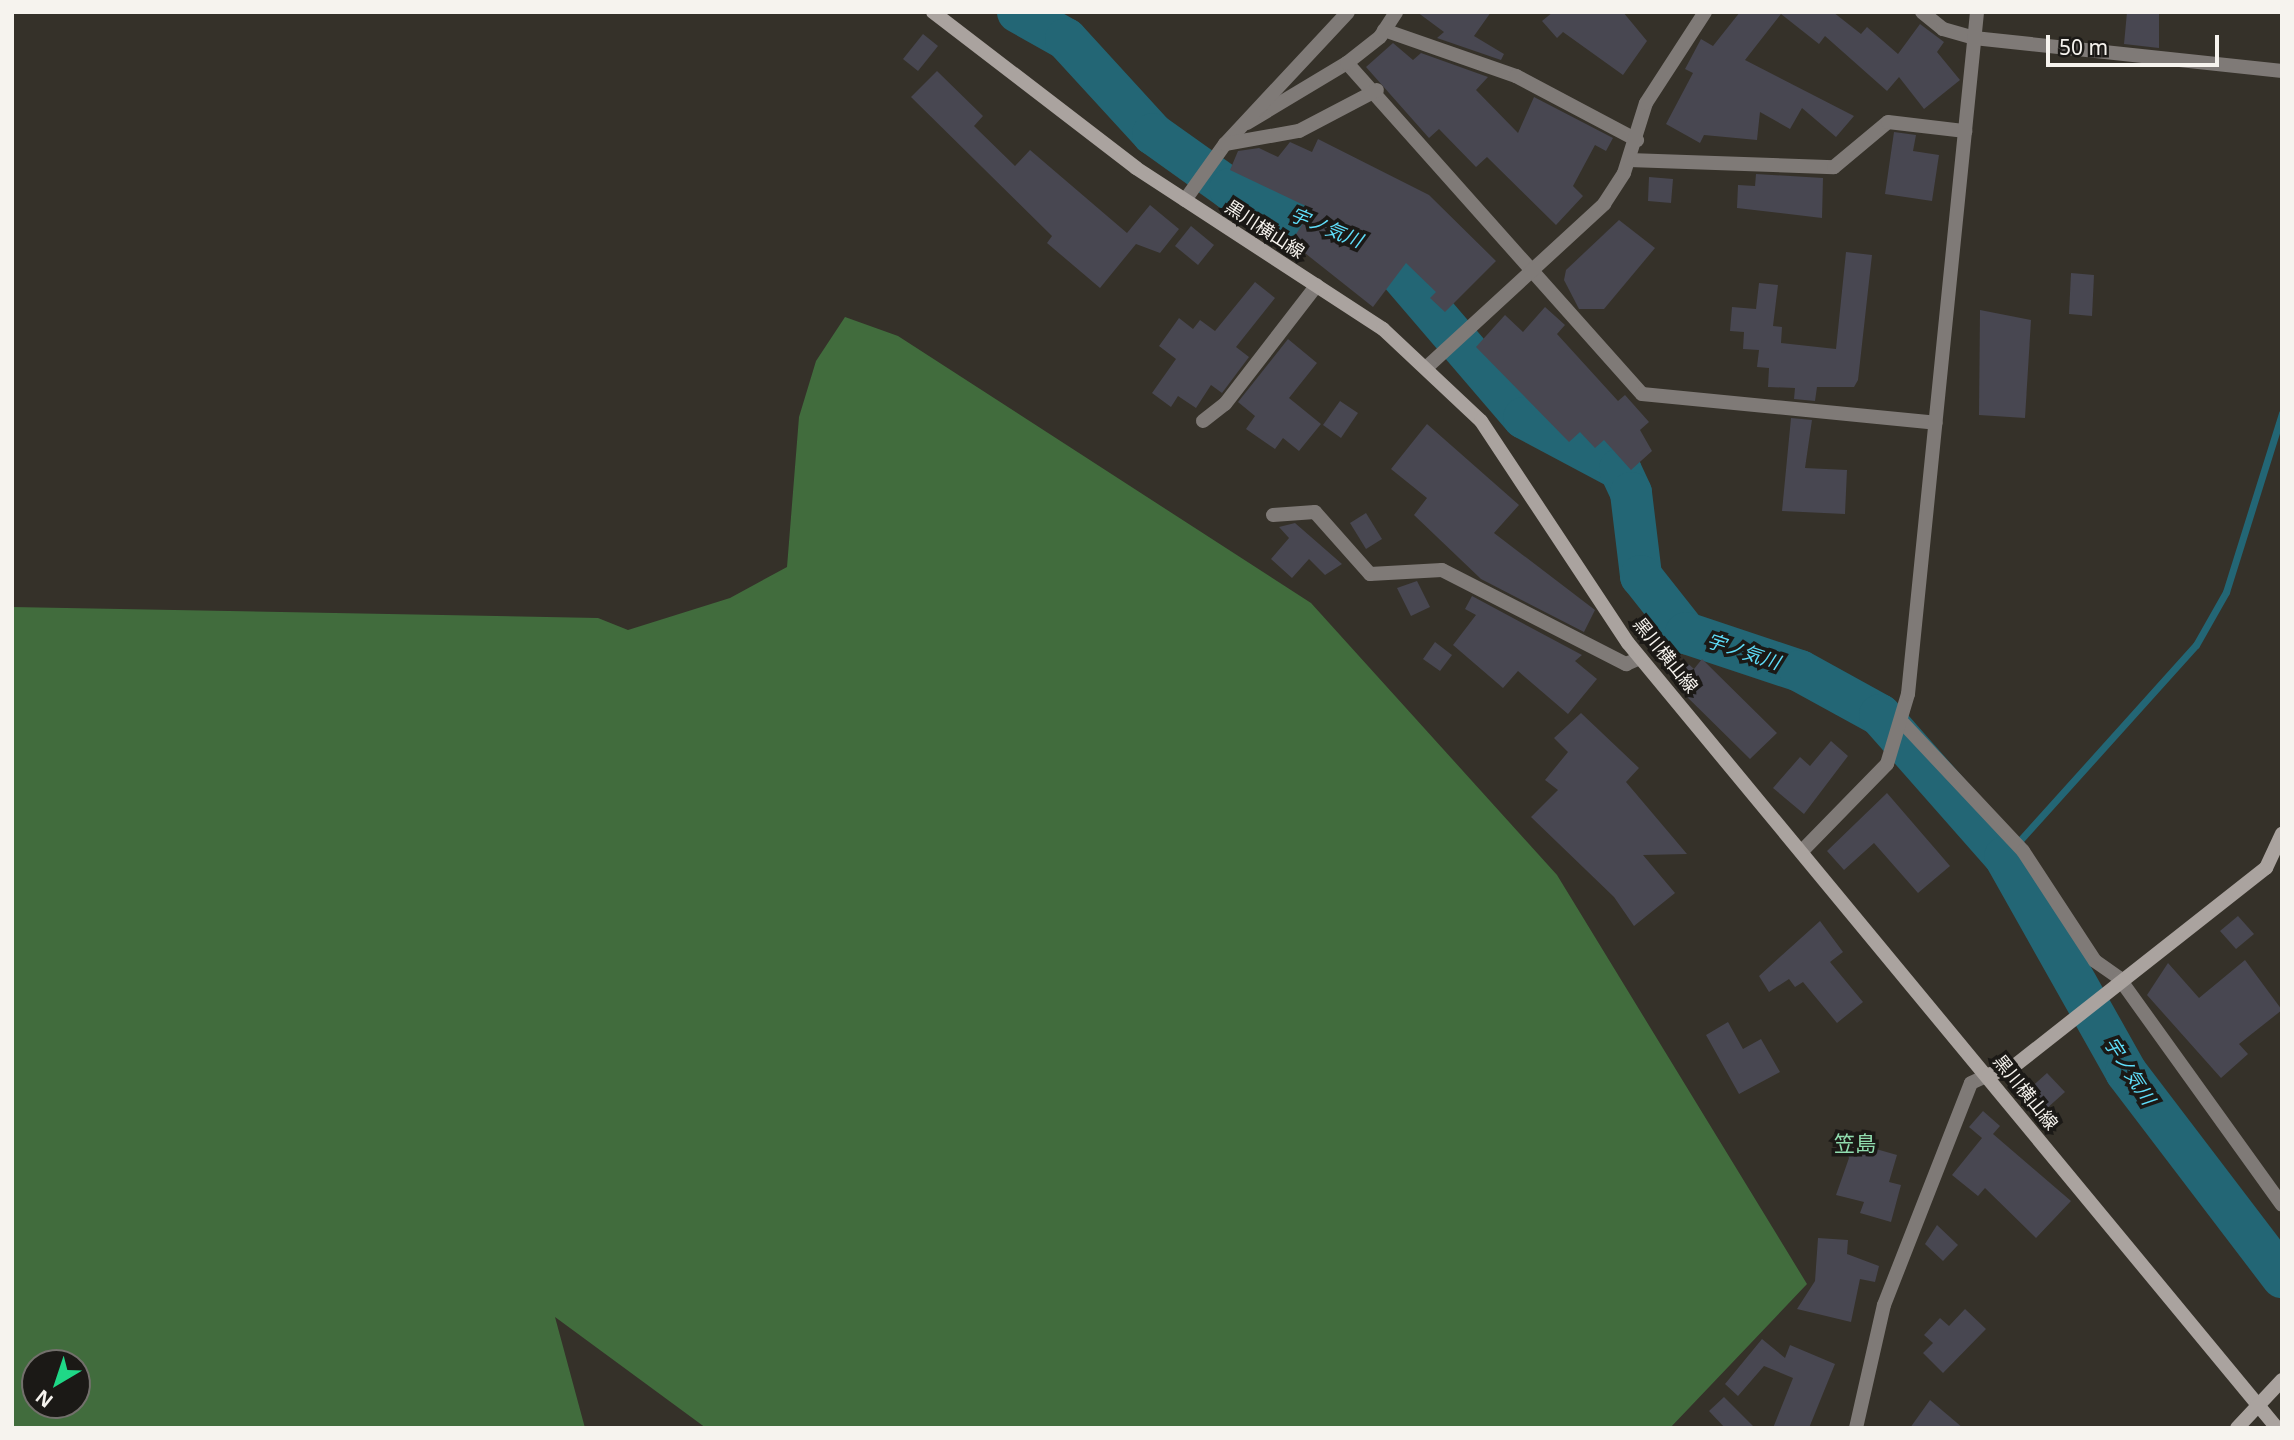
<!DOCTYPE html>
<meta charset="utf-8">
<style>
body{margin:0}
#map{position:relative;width:2294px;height:1440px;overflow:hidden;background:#353129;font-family:"Noto Sans","Noto Sans JP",sans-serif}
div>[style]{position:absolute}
.forest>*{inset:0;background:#416c3d}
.stream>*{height:7px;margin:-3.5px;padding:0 3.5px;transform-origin:3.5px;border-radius:3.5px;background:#236675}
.river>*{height:42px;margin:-21px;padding:0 21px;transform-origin:21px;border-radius:21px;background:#236675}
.building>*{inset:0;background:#484751}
.street>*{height:14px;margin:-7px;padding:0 7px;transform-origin:7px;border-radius:7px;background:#7f7a77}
.secondary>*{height:14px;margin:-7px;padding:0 7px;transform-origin:7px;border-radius:7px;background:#aaa39f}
span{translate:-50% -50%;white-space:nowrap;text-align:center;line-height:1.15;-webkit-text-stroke:7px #1b1916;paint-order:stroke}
.street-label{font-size:18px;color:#f6f3ee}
.water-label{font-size:19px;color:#5fddf9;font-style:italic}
.quarter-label{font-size:21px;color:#90ddaf}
.frame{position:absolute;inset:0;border:14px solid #f6f3ee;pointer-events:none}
.north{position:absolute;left:21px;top:1349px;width:70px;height:70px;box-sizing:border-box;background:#1b1916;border:2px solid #73706c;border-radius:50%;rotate:219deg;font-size:19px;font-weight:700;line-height:28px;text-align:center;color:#f6f3ee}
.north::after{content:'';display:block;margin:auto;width:24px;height:32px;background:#1fd887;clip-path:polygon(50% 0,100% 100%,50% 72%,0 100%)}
.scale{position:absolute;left:2046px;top:35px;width:173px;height:32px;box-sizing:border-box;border:4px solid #f6f3ee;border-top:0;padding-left:9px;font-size:21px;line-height:24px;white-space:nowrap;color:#f6f3ee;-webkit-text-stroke:5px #1b1916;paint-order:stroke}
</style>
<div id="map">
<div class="forest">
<div style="clip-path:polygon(evenodd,845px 317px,898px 336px,1311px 603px,1557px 875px,1807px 1284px,1670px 1428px,706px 1428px,555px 1317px,585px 1428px,12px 1428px,12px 607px,598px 618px,628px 630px,730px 598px,787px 567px,799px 417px,816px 361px,845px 317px,35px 1363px,77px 1363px,77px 1405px,35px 1405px,35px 1363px)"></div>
</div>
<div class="stream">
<div style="left:2005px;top:857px;width:285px;rotate:-48deg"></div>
<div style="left:2196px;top:645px;width:61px;rotate:-60.5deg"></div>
<div style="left:2226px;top:592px;width:188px;rotate:-72.6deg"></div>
</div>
<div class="river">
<div style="left:1018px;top:12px;width:55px;rotate:29.4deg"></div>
<div style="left:1066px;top:39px;width:129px;rotate:47.5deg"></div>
<div style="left:1153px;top:134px;width:95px;rotate:35.5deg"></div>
<div style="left:1230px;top:189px;width:162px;rotate:22.1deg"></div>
<div style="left:1380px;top:250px;width:221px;rotate:49.4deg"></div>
<div style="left:1524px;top:418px;width:109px;rotate:28deg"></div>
<div style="left:1620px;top:469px;width:26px;rotate:65deg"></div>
<div style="left:1631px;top:493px;width:84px;rotate:83.1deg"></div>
<div style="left:1641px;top:576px;width:73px;rotate:51.7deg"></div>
<div style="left:1686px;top:633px;width:120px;rotate:18.4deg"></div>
<div style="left:1800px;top:671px;width:91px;rotate:28.8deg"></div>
<div style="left:1880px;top:715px;width:189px;rotate:48.6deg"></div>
<div style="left:2005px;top:857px;width:247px;rotate:60.6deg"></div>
<div style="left:2126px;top:1072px;width:258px;rotate:52.7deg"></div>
</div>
<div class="building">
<div style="clip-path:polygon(1417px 12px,1491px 12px,1474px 36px,1504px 54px,1501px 60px,1437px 38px,1444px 32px)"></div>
<div style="clip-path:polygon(1553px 12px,1623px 12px,1647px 41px,1623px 75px,1563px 32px,1557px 38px,1542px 21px)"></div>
<div style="clip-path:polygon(1740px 12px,1833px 12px,1861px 34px,1867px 27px,1898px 54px,1920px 24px,1944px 42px,1937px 52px,1960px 80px,1924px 109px,1899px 77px,1887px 91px,1825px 36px,1819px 44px,1781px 14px,1745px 60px,1854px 116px,1836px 137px,1802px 108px,1790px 129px,1760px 112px,1757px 140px,1704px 135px,1700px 143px,1666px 124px,1693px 73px,1685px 69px,1701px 39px,1713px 46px)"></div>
<div style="clip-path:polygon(2127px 12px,2159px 12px,2159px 48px,2124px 44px)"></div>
<div style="clip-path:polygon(923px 34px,938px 46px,918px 71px,903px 59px)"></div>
<div style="clip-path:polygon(1393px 43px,1413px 60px,1421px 53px,1488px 77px,1476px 90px,1518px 133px,1534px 97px,1613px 138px,1606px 151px,1595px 145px,1573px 186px,1583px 196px,1556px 225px,1487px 157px,1476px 167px,1439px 129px,1429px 138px,1366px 67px)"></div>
<div style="clip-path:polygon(937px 71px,983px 116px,974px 126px,1015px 166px,1030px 150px,1127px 233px,1150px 205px,1179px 229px,1160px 253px,1136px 244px,1100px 288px,1047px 243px,1052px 236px,911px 97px)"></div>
<div style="clip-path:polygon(1894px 132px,1916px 135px,1913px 151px,1939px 155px,1932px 201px,1885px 194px)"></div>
<div style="clip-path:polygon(1318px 139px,1429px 195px,1496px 261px,1445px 312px,1430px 298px,1436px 292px,1406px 263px,1373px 307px,1291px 242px,1312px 209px,1230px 170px,1238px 151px,1259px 148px,1278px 157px,1290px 142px,1312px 152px)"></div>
<div style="clip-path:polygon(1756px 174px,1823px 178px,1822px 218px,1737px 208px,1738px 185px,1755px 186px)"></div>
<div style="clip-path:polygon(1649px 177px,1673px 179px,1671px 203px,1648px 201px)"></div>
<div style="clip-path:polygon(1619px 220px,1655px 248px,1604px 309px,1579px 309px,1564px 280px,1566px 270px)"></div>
<div style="clip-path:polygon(1191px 226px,1214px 245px,1198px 265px,1175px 246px)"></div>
<div style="clip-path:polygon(1846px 252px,1872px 255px,1858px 380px,1854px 387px,1817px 387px,1815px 401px,1794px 399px,1795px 388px,1768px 387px,1769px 368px,1757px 367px,1759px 350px,1743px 349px,1744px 332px,1730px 331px,1732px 307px,1756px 309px,1759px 283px,1778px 285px,1773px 326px,1782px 327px,1781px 343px,1836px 349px)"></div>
<div style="clip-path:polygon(2071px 273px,2094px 275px,2092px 316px,2069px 314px)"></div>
<div style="clip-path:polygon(1255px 282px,1275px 298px,1236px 347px,1249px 357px,1222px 393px,1211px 385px,1196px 408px,1178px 396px,1171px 407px,1152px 393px,1176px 359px,1159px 346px,1179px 318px,1193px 329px,1200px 320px,1215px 331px)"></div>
<div style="clip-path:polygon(1545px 307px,1565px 325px,1557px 334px,1618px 401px,1625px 395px,1649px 422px,1640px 430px,1652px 451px,1631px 470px,1604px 440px,1595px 448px,1580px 432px,1569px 442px,1476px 347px,1505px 315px,1523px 332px)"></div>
<div style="clip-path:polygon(1980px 310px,2031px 320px,2025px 418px,1979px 415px)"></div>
<div style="clip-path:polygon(1288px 339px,1317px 363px,1289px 398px,1321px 424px,1299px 451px,1283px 438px,1275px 449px,1246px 429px,1255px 416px,1238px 402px)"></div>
<div style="clip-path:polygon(1340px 401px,1358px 413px,1341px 438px,1323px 425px)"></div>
<div style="clip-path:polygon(1791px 418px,1812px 420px,1805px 468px,1847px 470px,1845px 514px,1782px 511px)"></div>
<div style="clip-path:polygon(1427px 424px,1519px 505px,1494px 533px,1595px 610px,1584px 632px,1481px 579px,1414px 515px,1427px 498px,1391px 469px)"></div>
<div style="clip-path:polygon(1366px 513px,1382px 539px,1366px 549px,1350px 523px)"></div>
<div style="clip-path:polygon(1295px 523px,1342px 564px,1325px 575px,1309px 559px,1292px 578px,1271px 559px,1289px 538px,1279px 527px)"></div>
<div style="clip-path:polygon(1417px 581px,1430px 607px,1411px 616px,1397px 588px)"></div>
<div style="clip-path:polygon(1472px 596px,1582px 655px,1575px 661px,1597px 679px,1568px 714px,1518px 671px,1503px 688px,1453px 645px,1476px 615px,1465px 609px)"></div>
<div style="clip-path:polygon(1435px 642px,1452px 655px,1440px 671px,1423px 659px)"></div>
<div style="clip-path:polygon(1683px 659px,1694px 669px,1702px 659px,1777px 733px,1750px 759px,1677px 687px,1681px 682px,1671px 673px)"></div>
<div style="clip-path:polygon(1581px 713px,1639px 768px,1626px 782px,1687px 854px,1643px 855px,1675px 893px,1634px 926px,1614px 897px,1531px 817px,1558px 790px,1545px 780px,1568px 752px,1554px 738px)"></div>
<div style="clip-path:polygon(1831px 741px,1848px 756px,1804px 814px,1773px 788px,1800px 757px,1810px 766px)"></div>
<div style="clip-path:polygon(1887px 793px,1950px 866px,1918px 893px,1874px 843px,1844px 870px,1827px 851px)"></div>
<div style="clip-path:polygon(2238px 916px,2254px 934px,2236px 949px,2220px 931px)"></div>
<div style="clip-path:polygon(1820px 921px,1843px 952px,1830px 962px,1863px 1002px,1837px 1023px,1803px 982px,1795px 987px,1789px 979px,1769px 992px,1759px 976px)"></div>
<div style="clip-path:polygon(2245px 960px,2282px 1010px,2239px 1044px,2248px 1054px,2221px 1078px,2147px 995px,2168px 963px,2199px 998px)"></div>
<div style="clip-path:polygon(1728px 1022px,1743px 1049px,1761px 1039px,1780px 1072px,1739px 1094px,1706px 1035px)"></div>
<div style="clip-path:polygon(2047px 1073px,2065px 1092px,2045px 1110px,2027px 1091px)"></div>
<div style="clip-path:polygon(1983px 1111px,2000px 1126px,1993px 1134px,2071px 1201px,2036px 1238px,1985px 1188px,1978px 1196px,1952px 1175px,1982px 1138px,1969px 1127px)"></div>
<div style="clip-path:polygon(1841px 1139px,1897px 1155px,1889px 1182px,1901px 1185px,1891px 1222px,1860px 1213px,1864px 1202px,1836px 1195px,1849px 1158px)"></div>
<div style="clip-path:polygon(1937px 1225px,1958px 1245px,1943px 1261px,1925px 1244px)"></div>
<div style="clip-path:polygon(1818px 1238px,1848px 1240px,1847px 1254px,1879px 1266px,1875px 1282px,1860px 1279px,1851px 1322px,1797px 1309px,1815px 1281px)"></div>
<div style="clip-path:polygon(1965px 1309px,1986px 1329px,1943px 1373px,1923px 1353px,1933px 1343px,1924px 1335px,1940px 1318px,1949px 1326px)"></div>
<div style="clip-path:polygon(1762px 1339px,1785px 1358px,1790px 1345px,1835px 1364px,1809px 1428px,1773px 1428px,1793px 1378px,1764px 1366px,1738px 1396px,1725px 1384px)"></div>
<div style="clip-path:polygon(1724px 1397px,1755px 1428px,1725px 1428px,1709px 1411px)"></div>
<div style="clip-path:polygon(1930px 1400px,1963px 1428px,1910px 1428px)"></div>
</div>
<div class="street">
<div style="left:1922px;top:12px;width:27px;rotate:39deg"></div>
<div style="left:1943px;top:29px;width:32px;rotate:16deg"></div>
<div style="left:1974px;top:38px;width:310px;rotate:6.1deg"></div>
<div style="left:1384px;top:30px;width:140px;rotate:19.2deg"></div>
<div style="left:1516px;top:76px;width:137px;rotate:27.9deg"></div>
<div style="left:1347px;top:63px;width:443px;rotate:48.3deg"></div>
<div style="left:1642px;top:394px;width:295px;rotate:5.6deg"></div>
<div style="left:1247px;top:123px;width:117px;rotate:-31deg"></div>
<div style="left:1347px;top:63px;width:42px;rotate:-38.2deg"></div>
<div style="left:1380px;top:37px;width:30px;rotate:-57deg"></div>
<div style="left:1225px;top:144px;width:180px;rotate:-47deg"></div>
<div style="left:1629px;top:160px;width:205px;rotate:2deg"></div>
<div style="left:1834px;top:167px;width:70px;rotate:-39.8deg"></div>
<div style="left:1888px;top:122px;width:78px;rotate:6.7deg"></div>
<div style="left:1185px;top:200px;width:69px;rotate:-54.5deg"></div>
<div style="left:1225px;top:144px;width:75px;rotate:-10deg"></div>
<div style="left:1299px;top:131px;width:88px;rotate:-27.7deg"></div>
<div style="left:1427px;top:367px;width:241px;rotate:-42.6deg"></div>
<div style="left:1604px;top:204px;width:37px;rotate:-57deg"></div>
<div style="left:1624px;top:173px;width:73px;rotate:-72.6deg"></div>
<div style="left:1646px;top:103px;width:108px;rotate:-57deg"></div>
<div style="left:1203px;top:421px;width:28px;rotate:-38deg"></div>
<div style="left:1225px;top:404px;width:150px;rotate:-52.3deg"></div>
<div style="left:1273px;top:515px;width:42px;rotate:-4.1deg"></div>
<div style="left:1315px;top:512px;width:83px;rotate:48.4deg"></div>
<div style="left:1370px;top:574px;width:72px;rotate:-3.2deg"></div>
<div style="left:1442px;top:570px;width:207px;rotate:27.1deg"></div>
<div style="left:1626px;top:664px;width:15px;rotate:-23deg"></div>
<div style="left:1901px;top:721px;width:178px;rotate:46.8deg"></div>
<div style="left:2023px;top:851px;width:131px;rotate:56.8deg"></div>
<div style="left:2095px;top:961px;width:29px;rotate:35deg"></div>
<div style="left:2119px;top:978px;width:279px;rotate:54.3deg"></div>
<div style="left:1804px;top:849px;width:119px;rotate:-45.7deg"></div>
<div style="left:1887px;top:764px;width:73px;rotate:-73.3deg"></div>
<div style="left:1908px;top:694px;width:685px;rotate:-84.22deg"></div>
<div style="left:1856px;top:1428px;width:126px;rotate:-77.2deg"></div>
<div style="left:1884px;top:1305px;width:238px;rotate:-68.6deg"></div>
<div style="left:1971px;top:1083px;width:19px;rotate:-25deg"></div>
</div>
<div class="secondary">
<div style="left:933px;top:12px;width:256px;rotate:37.5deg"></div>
<div style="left:1136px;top:168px;width:295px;rotate:33.1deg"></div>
<div style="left:1383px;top:329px;width:134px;rotate:43.2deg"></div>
<div style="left:1481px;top:421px;width:266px;rotate:56.5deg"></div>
<div style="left:1628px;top:643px;width:1019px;rotate:50.42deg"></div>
<div style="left:1988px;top:1075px;width:26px;rotate:-18deg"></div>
<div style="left:2013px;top:1067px;width:322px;rotate:-38.2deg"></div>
<div style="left:2266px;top:868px;width:38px;rotate:-65deg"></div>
<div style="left:2237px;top:1428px;width:66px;rotate:-46.8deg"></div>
</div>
<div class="street-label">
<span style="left:1265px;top:229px;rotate:33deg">黒川横山線</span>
<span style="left:1666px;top:655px;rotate:51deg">黒川横山線</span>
<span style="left:2026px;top:1092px;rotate:51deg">黒川横山線</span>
</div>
<div class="water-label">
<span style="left:1326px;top:228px;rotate:22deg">宇ノ気川</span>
<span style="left:1743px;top:652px;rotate:18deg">宇ノ気川</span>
<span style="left:2129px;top:1071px;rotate:57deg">宇ノ気川</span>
</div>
<div class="quarter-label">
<span style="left:1855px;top:1143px">笠島</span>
</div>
<div class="frame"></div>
<div class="north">N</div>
<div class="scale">50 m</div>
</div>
